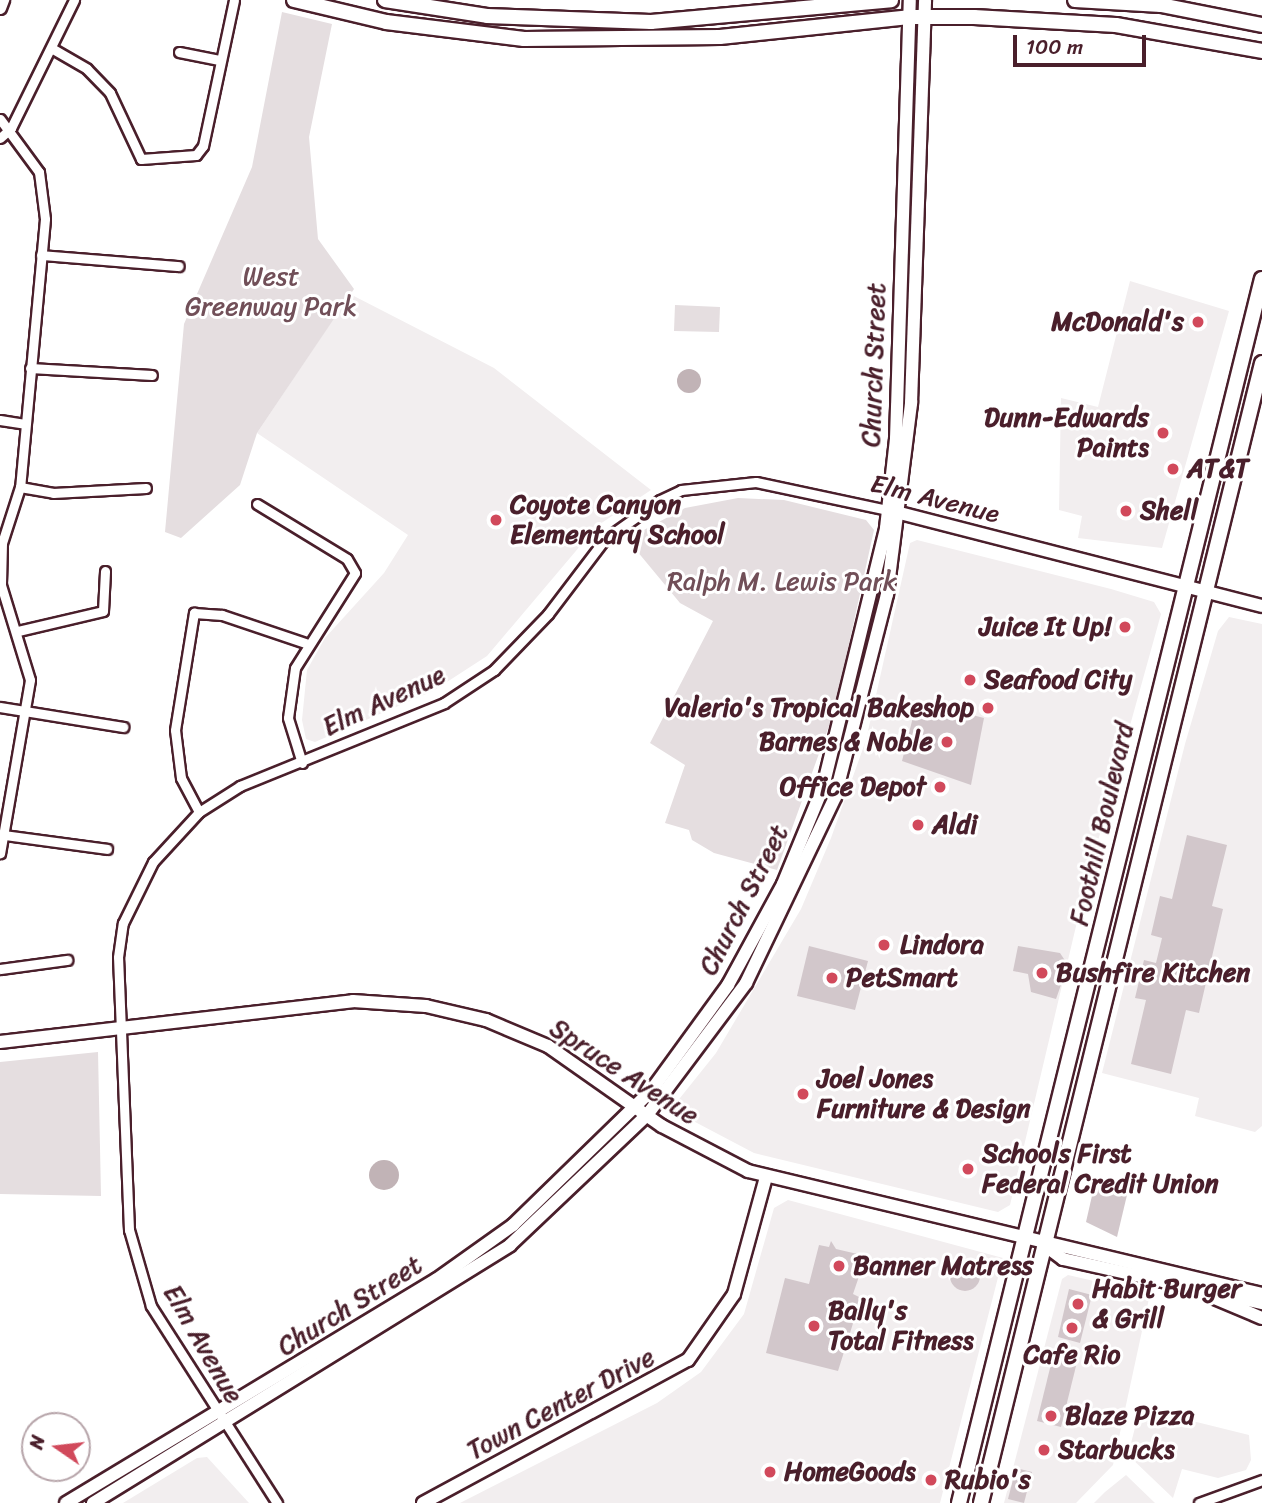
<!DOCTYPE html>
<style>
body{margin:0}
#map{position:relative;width:1262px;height:1503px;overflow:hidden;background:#fff;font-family:Sriracha,sans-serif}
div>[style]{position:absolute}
.built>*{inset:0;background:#f2eeef}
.green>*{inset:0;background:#e5dee0}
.water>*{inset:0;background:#c1b3b6}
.round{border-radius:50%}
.building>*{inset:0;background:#d2c7cb}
.roads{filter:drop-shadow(2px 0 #4a1f2b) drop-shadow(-2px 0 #4a1f2b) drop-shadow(0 2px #4a1f2b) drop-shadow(0 -2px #4a1f2b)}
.street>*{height:9px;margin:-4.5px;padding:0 4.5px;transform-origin:4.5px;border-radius:4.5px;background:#fff}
.secondary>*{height:12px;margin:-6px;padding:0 6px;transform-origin:6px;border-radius:6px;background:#fff}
.primary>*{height:14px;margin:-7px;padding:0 7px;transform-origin:7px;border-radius:7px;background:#fff}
.dots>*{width:19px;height:19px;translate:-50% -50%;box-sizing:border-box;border:4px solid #fff;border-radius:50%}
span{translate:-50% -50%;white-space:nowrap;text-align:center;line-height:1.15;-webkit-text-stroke:6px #fff;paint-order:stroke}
.park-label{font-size:26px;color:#714f58}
.poi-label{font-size:26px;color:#4a1f2b;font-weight:700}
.right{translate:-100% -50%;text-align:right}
.left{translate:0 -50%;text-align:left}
.street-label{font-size:26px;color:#4a1f2b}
.north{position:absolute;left:21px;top:1412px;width:70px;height:70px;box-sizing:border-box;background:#fff;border:2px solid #b7a5aa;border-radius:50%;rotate:284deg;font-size:19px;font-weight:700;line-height:28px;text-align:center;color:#4a1f2b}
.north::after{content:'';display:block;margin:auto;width:24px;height:32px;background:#d1495b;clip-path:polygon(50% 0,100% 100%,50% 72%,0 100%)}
.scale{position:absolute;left:1013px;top:35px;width:133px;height:32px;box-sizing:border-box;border:4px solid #4a1f2b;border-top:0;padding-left:9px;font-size:21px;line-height:24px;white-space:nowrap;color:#4a1f2b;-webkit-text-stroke:5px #fff;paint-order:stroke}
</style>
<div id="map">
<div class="built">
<div style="clip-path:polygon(1130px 281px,1229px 311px,1162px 548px,1078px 538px,1082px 516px,1059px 510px,1061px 398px,1098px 407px)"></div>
<div style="clip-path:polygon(350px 294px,494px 368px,651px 490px,597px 526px,487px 656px,433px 691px,315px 742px,306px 739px,302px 720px,307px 670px,325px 638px,384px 573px,408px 535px,257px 433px)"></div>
<div style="clip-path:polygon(917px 540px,1111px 589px,1154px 602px,1161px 614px,1086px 884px,1010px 1205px,998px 1212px,754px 1153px,678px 1113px,676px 1103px,716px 1053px,801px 909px,831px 838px,866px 740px,910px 543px)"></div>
<div style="clip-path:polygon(1229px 617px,1262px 624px,1262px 1126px,1255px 1132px,1195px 1116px,1199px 1098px,1102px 1073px,1185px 744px,1218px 631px)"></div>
<div style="clip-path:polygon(788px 1200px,1003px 1258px,940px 1503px,460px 1503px,657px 1403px,701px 1372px,744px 1314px,774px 1208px)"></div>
<div style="clip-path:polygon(1068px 1275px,1150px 1294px,1113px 1465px,1076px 1503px,1004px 1503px,1062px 1279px)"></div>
<div style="clip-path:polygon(1140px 1408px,1249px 1435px,1251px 1460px,1246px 1470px,1218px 1478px,1182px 1469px,1173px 1498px,1128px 1455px)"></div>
<div style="clip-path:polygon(207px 1457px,249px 1503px,123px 1503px,197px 1458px)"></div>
<div style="clip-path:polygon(1126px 1475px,1155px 1503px,1094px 1503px,1105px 1492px)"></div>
</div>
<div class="green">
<div style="clip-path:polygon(282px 12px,332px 24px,309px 137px,318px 239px,354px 289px,257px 433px,240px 485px,181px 538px,165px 532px,184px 324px,252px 167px)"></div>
<div style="clip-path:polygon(675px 305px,720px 307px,719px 332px,674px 331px)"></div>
<div style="clip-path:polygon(738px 498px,784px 500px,866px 520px,874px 530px,834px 712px,777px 870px,714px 853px,692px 840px,689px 830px,665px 823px,685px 765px,650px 743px,713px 621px,680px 603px,627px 539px,685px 508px)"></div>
<div style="clip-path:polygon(98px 1052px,101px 1196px,0 1194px,0 1062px)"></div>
</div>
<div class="water">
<div class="round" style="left:677px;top:369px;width:24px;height:24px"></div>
<div class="round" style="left:369px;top:1160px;width:30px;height:30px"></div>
</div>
<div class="building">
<div style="clip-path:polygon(917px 701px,984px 718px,971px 785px,902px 761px)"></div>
<div style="clip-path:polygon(1187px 835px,1227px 845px,1212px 906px,1223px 909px,1199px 1013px,1186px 1010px,1171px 1074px,1131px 1064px,1146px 1000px,1135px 998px,1144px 960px,1156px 963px,1162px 938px,1151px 935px,1160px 896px,1172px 899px)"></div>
<div style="clip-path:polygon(809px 946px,868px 961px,855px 1010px,797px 996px)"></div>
<div style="clip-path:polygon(1018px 946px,1060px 953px,1068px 965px,1056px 999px,1031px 992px,1028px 974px,1013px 971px)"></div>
<div style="clip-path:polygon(1094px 1187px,1127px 1195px,1117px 1237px,1086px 1222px)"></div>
<div style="clip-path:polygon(831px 1241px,836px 1249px,866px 1256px,853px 1294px,861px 1298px,838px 1371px,766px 1353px,785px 1278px,809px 1284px,819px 1245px,829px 1247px)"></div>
<div class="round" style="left:950px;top:1261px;width:30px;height:30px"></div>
<div style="clip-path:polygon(1069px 1289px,1092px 1295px,1080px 1343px,1058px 1337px)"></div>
<div style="clip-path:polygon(1053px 1356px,1077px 1362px,1061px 1427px,1037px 1421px)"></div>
<div style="clip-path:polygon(1016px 1468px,1032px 1472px,1024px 1503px,1008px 1499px)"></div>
</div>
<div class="roads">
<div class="street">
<div style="left:53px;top:49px;width:39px;rotate:30deg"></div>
<div style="left:87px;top:69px;width:33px;rotate:46deg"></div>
<div style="left:110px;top:93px;width:73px;rotate:64.8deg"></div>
<div style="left:141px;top:159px;width:55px;rotate:-4.2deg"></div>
<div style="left:196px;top:155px;width:11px;rotate:-52deg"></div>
<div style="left:203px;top:146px;width:149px;rotate:-78deg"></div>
<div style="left:179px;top:52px;width:41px;rotate:11.3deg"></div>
<div style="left:0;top:119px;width:66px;rotate:53.7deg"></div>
<div style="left:39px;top:172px;width:47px;rotate:82.7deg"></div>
<div style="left:45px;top:219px;width:269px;rotate:95.3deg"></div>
<div style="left:20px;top:487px;width:59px;rotate:107.8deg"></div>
<div style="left:2px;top:543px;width:42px;rotate:91.4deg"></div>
<div style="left:1px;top:585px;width:99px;rotate:73deg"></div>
<div style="left:30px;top:680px;width:176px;rotate:99.8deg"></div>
<div style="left:0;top:138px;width:15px;rotate:-42deg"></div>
<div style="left:11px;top:128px;width:143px;rotate:-63.8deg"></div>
<div style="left:41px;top:255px;width:138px;rotate:4.6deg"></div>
<div style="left:30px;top:368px;width:122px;rotate:3.3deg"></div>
<div style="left:0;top:420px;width:25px;rotate:9deg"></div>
<div style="left:20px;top:487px;width:34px;rotate:10deg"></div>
<div style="left:53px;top:493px;width:93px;rotate:-3.1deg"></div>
<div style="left:257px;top:504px;width:105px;rotate:31.4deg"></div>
<div style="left:347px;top:559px;width:16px;rotate:60deg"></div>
<div style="left:355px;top:573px;width:112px;rotate:122.3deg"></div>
<div style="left:295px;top:668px;width:50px;rotate:98deg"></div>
<div style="left:288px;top:718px;width:47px;rotate:72.7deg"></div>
<div style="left:18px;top:631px;width:87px;rotate:-13.2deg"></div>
<div style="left:103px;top:611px;width:40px;rotate:-87.1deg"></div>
<div style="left:0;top:707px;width:125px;rotate:9.2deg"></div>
<div style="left:199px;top:812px;width:38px;rotate:-118deg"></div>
<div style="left:181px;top:778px;width:48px;rotate:-97.1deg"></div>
<div style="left:175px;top:730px;width:119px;rotate:-80.8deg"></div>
<div style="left:194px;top:613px;width:28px;rotate:4deg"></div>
<div style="left:222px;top:615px;width:88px;rotate:18.6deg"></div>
<div style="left:4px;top:835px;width:104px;rotate:7.7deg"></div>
<div style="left:0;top:969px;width:68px;rotate:-7.7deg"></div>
<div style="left:277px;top:1503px;width:234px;rotate:-122.6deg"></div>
<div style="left:151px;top:1306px;width:79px;rotate:-106.1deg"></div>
<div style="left:129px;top:1230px;width:273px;rotate:-92.3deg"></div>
<div style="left:118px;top:957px;width:34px;rotate:-82deg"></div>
<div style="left:123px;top:923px;width:68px;rotate:-63.8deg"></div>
<div style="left:153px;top:862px;width:68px;rotate:-47.4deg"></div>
<div style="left:199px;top:812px;width:49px;rotate:-32.4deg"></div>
<div style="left:240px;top:786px;width:220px;rotate:-22.1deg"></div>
<div style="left:444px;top:703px;width:60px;rotate:-33.4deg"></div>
<div style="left:494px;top:670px;width:78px;rotate:-46deg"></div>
<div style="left:548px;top:614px;width:94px;rotate:-52.8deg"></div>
<div style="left:605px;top:539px;width:67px;rotate:-35.3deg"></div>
<div style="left:660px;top:500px;width:23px;rotate:-25deg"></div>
<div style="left:681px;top:490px;width:75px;rotate:-6.1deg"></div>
<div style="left:756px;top:482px;width:135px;rotate:12deg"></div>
<div style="left:1199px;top:1503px;width:67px;rotate:-20.1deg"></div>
</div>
<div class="secondary">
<div style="left:0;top:8px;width:9px;rotate:-69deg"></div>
<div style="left:892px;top:511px;width:382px;rotate:14.4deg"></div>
<div style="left:0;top:1042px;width:355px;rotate:-6.6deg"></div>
<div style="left:353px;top:1001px;width:73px;rotate:3.9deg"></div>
<div style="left:426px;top:1006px;width:62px;rotate:13.1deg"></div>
<div style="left:486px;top:1020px;width:67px;rotate:22.8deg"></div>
<div style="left:548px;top:1046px;width:139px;rotate:35.1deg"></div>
<div style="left:662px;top:1126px;width:97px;rotate:27.6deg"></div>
<div style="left:748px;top:1171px;width:529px;rotate:13.46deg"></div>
<div style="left:1047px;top:1247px;width:20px;rotate:37deg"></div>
<div style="left:1063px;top:1259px;width:204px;rotate:12.5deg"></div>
<div style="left:1212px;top:1297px;width:54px;rotate:22.8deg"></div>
<div style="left:66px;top:1503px;width:432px;rotate:-31.1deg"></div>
<div style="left:436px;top:1280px;width:95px;rotate:-35.5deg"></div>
<div style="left:513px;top:1225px;width:192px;rotate:-44.2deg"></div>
<div style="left:651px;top:1091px;width:131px;rotate:-54deg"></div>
<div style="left:728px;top:985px;width:115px;rotate:-61.4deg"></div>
<div style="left:783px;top:884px;width:105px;rotate:-67.6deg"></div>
<div style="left:823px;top:787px;width:267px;rotate:-76.3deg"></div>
<div style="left:886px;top:528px;width:90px;rotate:-83.6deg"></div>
<div style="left:896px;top:439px;width:439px;rotate:-88.2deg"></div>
<div style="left:93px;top:1503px;width:490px;rotate:-31.7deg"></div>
<div style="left:510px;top:1245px;width:189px;rotate:-43.5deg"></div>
<div style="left:647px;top:1115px;width:165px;rotate:-53.1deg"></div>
<div style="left:746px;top:983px;width:206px;rotate:-64.4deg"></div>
<div style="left:835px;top:797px;width:210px;rotate:-75.6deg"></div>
<div style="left:887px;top:594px;width:193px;rotate:-82.8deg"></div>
<div style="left:911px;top:403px;width:403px;rotate:-88deg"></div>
<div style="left:423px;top:1503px;width:301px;rotate:-28.4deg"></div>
<div style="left:688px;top:1360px;width:80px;rotate:-55.1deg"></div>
<div style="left:734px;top:1294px;width:121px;rotate:-74.7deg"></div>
</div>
<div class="primary">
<div style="left:294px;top:0;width:95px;rotate:13.4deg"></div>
<div style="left:386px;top:22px;width:139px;rotate:7deg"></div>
<div style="left:524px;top:39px;width:196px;rotate:-0.6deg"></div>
<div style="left:720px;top:37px;width:190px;rotate:-6deg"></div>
<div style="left:909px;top:17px;width:65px"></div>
<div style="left:974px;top:17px;width:142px;rotate:3.2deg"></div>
<div style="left:1116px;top:25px;width:148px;rotate:10.1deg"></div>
<div style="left:385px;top:0;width:103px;rotate:8.9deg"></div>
<div style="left:487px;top:16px;width:164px;rotate:2.1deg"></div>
<div style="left:651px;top:22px;width:241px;rotate:-5.2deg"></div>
<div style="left:1075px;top:0;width:86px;rotate:3.3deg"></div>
<div style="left:1161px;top:5px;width:103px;rotate:11.2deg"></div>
<div style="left:959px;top:1503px;width:1261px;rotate:-76.1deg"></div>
<div style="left:981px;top:1503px;width:1174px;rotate:-76.15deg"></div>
</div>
</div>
<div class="dots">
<div style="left:1198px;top:322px;background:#d1495b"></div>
<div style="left:1163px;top:433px;background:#d1495b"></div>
<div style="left:1173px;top:469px;background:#d1495b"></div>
<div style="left:1126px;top:511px;background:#d1495b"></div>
<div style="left:496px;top:520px;background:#d1495b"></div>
<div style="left:1125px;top:627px;background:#d1495b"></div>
<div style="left:970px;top:680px;background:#d1495b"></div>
<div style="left:988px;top:708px;background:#d1495b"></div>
<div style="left:947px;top:742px;background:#d1495b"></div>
<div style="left:940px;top:787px;background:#d1495b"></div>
<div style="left:918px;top:825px;background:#d1495b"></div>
<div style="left:884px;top:945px;background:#d1495b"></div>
<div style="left:1042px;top:973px;background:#d1495b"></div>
<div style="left:832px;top:978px;background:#d1495b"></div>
<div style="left:803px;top:1094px;background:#d1495b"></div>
<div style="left:968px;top:1169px;background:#d1495b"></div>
<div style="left:839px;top:1266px;background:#d1495b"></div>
<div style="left:1078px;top:1304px;background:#d1495b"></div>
<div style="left:814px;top:1326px;background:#d1495b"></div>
<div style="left:1072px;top:1328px;background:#d1495b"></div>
<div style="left:1051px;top:1416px;background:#d1495b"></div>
<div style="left:1044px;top:1450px;background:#d1495b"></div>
<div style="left:770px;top:1472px;background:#d1495b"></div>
<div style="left:931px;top:1480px;background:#d1495b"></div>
</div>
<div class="park-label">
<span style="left:271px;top:292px">West<br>Greenway Park</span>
<span style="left:782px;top:582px">Ralph M. Lewis Park</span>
</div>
<div class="poi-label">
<span class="right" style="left:1184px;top:322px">McDonald's</span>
<span class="right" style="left:1149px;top:433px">Dunn-Edwards<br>Paints</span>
<span class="left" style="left:1187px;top:469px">AT&amp;T</span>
<span class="left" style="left:510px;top:520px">Coyote Canyon<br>Elementary School</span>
<span class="left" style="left:1140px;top:511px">Shell</span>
<span class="right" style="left:1111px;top:627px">Juice It Up!</span>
<span class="left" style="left:984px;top:680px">Seafood City</span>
<span class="right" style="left:974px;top:708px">Valerio's Tropical Bakeshop</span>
<span class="right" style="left:933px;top:742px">Barnes &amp; Noble</span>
<span class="right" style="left:926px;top:787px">Office Depot</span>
<span class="left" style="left:932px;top:825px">Aldi</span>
<span class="left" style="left:900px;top:945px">Lindora</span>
<span class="left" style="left:1056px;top:973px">Bushfire Kitchen</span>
<span class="left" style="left:846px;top:978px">PetSmart</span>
<span class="left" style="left:817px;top:1094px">Joel Jones<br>Furniture &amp; Design</span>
<span class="left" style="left:982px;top:1169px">Schools First<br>Federal Credit Union</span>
<span class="left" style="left:853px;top:1266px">Banner Matress</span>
<span class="left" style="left:1092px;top:1304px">Habit Burger<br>&amp; Grill</span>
<span class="left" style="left:828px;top:1326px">Bally's<br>Total Fitness</span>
<span style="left:1072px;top:1355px">Cafe Rio</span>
<span class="left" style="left:1065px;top:1416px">Blaze Pizza</span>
<span class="left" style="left:1058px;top:1450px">Starbucks</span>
<span class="left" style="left:784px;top:1472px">HomeGoods</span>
<span class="left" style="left:945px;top:1480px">Rubio's</span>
</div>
<div class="street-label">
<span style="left:874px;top:365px;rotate:-88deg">Church Street</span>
<span style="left:935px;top:499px;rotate:14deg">Elm Avenue</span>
<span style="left:384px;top:701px;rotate:-25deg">Elm Avenue</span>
<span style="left:1102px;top:824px;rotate:-77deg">Foothill Boulevard</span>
<span style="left:744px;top:900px;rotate:-63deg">Church Street</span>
<span style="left:624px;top:1072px;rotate:33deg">Spruce Avenue</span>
<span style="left:350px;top:1306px;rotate:-32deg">Church Street</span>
<span style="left:203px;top:1344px;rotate:60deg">Elm Avenue</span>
<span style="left:561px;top:1404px;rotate:-28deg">Town Center Drive</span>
</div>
<div class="north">N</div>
<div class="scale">100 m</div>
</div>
